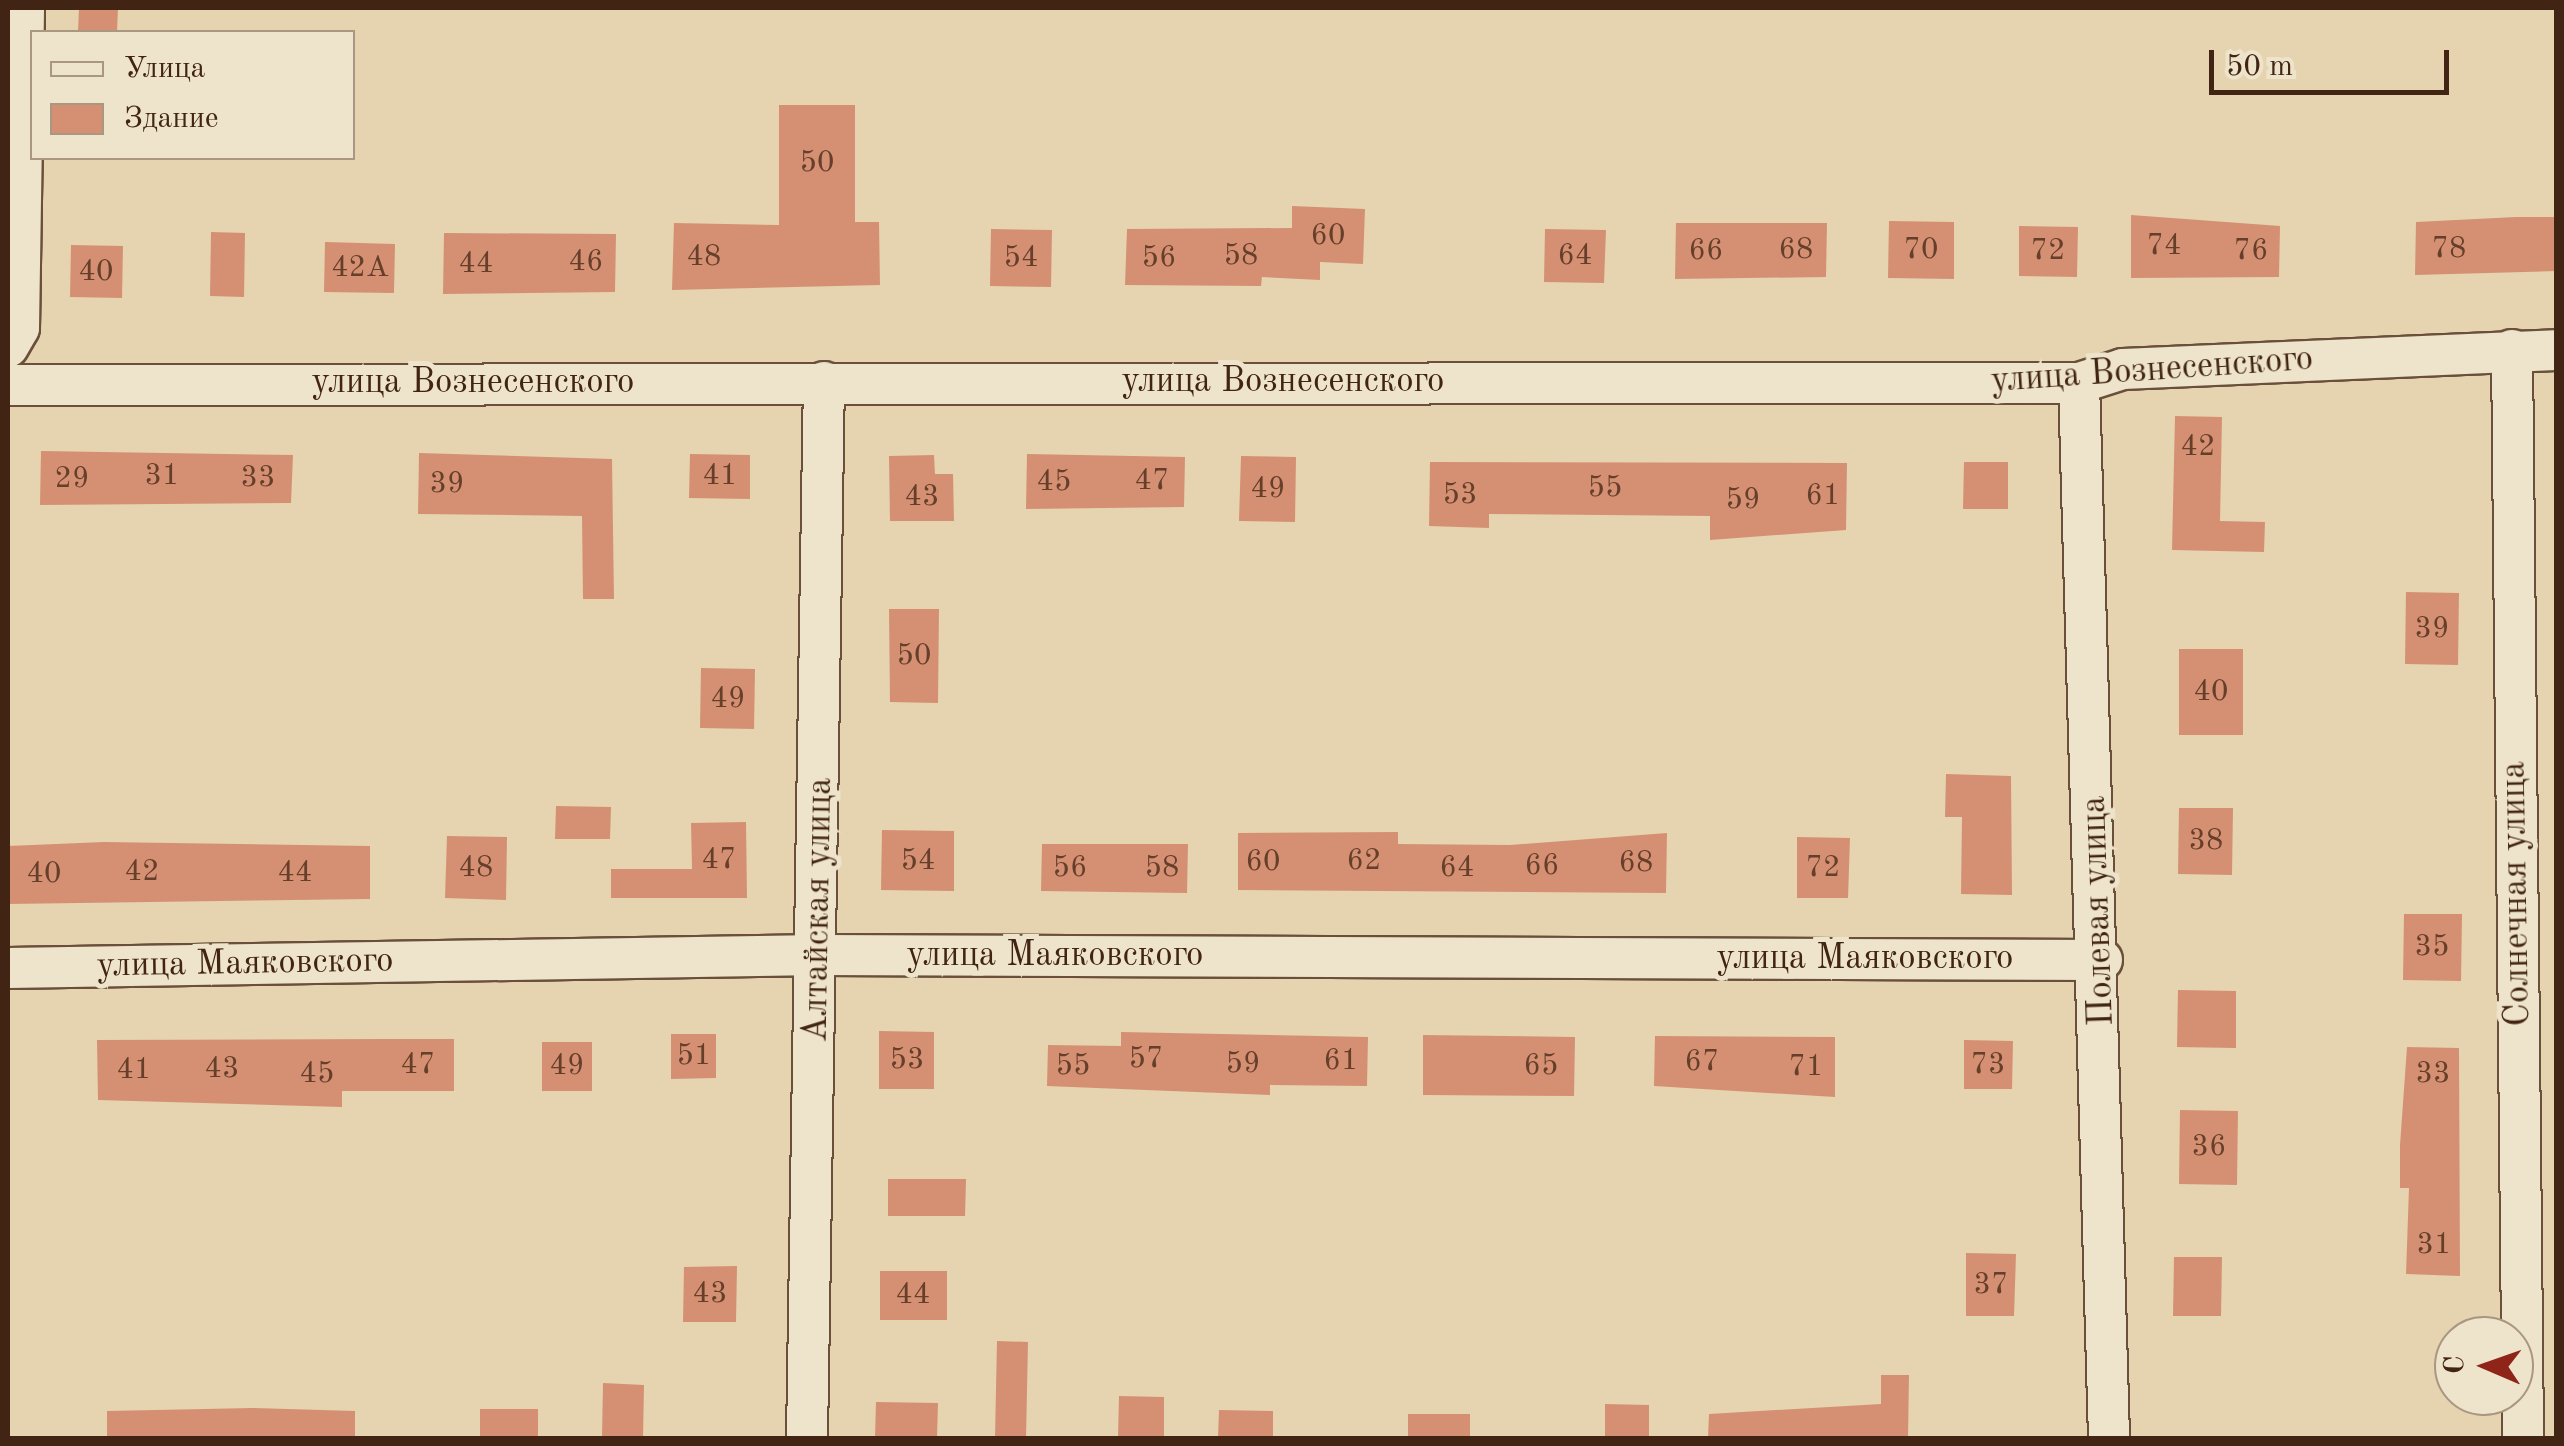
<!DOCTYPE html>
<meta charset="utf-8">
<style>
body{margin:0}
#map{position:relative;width:2564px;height:1446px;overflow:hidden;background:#e5d4af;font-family:"Old Standard TT",serif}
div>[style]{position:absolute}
.building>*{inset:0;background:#d59073}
.roads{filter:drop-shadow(2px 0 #6a503a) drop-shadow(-2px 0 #6a503a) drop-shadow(0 2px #6a503a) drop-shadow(0 -2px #6a503a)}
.minor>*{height:40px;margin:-20px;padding:0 20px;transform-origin:20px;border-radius:20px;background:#eee3cb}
span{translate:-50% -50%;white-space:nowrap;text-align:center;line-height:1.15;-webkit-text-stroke:10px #eee3cb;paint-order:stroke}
.number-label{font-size:30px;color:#663f2b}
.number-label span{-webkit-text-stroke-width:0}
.street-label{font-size:35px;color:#412413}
.frame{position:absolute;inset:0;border:10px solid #412413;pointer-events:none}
.legend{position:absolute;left:30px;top:30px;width:325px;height:130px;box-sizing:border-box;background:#eee3cb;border:2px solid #a99781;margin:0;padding:12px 18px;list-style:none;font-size:30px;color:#412413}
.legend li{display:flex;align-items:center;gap:20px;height:50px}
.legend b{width:50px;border:2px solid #a99781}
.north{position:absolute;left:2434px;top:1316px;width:100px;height:100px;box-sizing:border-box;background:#eee3cb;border:2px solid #a99781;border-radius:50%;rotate:272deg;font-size:28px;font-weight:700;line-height:40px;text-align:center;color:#412413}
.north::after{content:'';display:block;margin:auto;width:35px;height:45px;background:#8f2418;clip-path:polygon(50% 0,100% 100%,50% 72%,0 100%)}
.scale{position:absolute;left:2209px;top:50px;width:240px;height:45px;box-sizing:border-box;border:5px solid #412413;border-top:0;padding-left:12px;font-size:30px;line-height:35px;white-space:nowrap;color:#412413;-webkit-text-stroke:8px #eee3cb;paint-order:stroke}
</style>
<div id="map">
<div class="building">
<div style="clip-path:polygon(79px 8px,118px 8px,117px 32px,78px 32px)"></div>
<div style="clip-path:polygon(779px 105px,855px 105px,855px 222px,879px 222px,880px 285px,672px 290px,674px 223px,779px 225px)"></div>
<div style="clip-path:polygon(1292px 206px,1365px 209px,1363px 264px,1320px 262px,1320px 280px,1262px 277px,1261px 286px,1125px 285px,1127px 229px,1292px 228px)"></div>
<div style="clip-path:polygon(2131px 215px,2280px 226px,2279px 277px,2131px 278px)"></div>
<div style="clip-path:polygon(2516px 217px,2556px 217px,2556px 271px,2415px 275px,2416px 222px)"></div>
<div style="clip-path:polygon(1889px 221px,1954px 222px,1954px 279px,1888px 278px)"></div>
<div style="clip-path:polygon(1676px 223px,1827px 223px,1826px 277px,1675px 279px)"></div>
<div style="clip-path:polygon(2019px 226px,2078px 227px,2077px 277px,2019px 276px)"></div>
<div style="clip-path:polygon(991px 229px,1052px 230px,1051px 287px,990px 286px)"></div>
<div style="clip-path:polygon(1545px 229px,1606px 230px,1604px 283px,1544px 282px)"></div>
<div style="clip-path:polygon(211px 232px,245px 233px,244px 297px,210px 296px)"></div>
<div style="clip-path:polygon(444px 233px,616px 234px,615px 292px,443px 294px)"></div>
<div style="clip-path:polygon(325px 242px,395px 244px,394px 293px,324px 292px)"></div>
<div style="clip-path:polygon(71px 245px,123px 246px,122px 298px,70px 297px)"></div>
<div style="clip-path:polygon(2175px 416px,2222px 417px,2220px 521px,2265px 522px,2264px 552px,2172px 550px)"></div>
<div style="clip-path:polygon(41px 451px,293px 455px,291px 503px,40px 505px)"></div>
<div style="clip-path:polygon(419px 453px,612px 459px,614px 599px,583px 599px,582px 516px,418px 514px)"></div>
<div style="clip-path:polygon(690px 454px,750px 455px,750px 499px,689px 498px)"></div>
<div style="clip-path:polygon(1027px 454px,1185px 457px,1184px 507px,1026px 509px)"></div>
<div style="clip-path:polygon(934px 455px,935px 474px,953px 474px,954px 521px,890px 521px,889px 456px)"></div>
<div style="clip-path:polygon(1241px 456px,1296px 457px,1295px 522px,1239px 521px)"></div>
<div style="clip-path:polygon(1430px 462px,1847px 463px,1846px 530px,1710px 540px,1710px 516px,1489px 514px,1489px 528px,1429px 526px)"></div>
<div style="clip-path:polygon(1964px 462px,2008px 462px,2008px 509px,1963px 509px)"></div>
<div style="clip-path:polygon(2406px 592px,2459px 593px,2458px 665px,2405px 664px)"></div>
<div style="clip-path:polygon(889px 609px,939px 609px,938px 703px,890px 702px)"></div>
<div style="clip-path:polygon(2179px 649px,2243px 649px,2243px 735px,2179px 735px)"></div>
<div style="clip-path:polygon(701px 668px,755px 669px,754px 729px,700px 728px)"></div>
<div style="clip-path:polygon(1946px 774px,2011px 776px,2012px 895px,1961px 894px,1962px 817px,1945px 817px)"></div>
<div style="clip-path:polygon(556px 806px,611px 807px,610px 839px,555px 839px)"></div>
<div style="clip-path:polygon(2179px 808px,2233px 808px,2232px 875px,2178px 874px)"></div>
<div style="clip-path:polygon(746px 822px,747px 898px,611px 898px,611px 869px,692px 869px,691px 823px)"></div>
<div style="clip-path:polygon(882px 830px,954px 831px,954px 891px,881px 890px)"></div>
<div style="clip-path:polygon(1398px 832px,1398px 844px,1510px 845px,1667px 833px,1666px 893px,1238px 890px,1238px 833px)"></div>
<div style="clip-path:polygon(447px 836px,507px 837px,506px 900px,445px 898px)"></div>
<div style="clip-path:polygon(1797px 837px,1850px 838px,1848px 898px,1797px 898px)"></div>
<div style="clip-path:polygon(104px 842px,370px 846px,370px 899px,8px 904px,8px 846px)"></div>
<div style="clip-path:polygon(1042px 844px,1188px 844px,1187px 893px,1041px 891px)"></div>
<div style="clip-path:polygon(2404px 914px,2462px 914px,2461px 981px,2403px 980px)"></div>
<div style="clip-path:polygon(2178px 990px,2236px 991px,2236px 1048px,2177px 1047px)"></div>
<div style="clip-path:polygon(879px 1031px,934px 1032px,934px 1089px,879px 1089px)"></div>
<div style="clip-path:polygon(1121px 1032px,1368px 1037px,1367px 1086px,1270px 1085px,1270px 1095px,1047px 1086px,1048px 1045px,1121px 1046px)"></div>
<div style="clip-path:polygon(671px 1034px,716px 1034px,716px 1078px,671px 1079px)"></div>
<div style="clip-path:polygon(1423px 1035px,1575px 1037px,1574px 1096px,1423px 1095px)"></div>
<div style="clip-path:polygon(1655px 1036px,1835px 1037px,1835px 1097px,1654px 1086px)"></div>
<div style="clip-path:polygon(383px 1039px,454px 1039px,454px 1091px,342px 1091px,342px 1107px,98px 1100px,97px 1040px)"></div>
<div style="clip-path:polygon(1964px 1040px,2013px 1041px,2012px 1089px,1964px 1089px)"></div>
<div style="clip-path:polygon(542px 1042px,592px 1042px,592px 1091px,542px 1091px)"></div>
<div style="clip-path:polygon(2407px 1047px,2459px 1048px,2460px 1276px,2406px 1274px,2409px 1188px,2400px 1188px,2400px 1145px)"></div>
<div style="clip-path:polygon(2180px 1110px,2238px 1111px,2237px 1185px,2179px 1184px)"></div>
<div style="clip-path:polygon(888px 1179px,966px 1179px,965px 1216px,888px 1216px)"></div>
<div style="clip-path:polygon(1966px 1253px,2016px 1254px,2014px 1316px,1966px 1316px)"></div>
<div style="clip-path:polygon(2174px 1257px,2222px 1257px,2221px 1316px,2173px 1316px)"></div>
<div style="clip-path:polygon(737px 1266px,736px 1322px,683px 1322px,684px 1267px)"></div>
<div style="clip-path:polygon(880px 1271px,947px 1271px,947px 1320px,880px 1320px)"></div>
<div style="clip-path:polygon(997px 1341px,1028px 1342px,1026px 1438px,995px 1438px)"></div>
<div style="clip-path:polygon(1881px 1375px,1909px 1375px,1908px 1438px,1708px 1438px,1709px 1414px,1881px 1404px)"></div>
<div style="clip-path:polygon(603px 1383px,644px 1385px,643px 1438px,602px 1438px)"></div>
<div style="clip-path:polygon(1119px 1396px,1164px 1397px,1164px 1438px,1118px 1438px)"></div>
<div style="clip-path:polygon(876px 1402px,938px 1403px,937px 1438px,875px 1438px)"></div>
<div style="clip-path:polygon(1605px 1404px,1649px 1405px,1649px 1438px,1605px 1438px)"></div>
<div style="clip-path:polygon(252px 1408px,355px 1411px,355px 1438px,107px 1438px,107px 1411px)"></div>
<div style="clip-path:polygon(480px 1409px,538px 1409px,538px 1438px,480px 1438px)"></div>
<div style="clip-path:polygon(1219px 1410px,1273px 1411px,1273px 1438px,1218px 1438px)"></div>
<div style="clip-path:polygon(1408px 1414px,1470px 1414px,1470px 1438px,1408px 1438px)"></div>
</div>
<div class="roads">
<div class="minor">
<div style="left:8px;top:347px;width:22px;rotate:-60deg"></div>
<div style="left:19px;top:328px;width:320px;rotate:-89.1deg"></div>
<div style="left:2512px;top:350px;width:1088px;rotate:89.42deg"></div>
<div style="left:2079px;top:383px;width:1055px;rotate:88.37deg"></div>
<div style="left:8px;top:385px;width:2071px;rotate:-0.06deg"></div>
<div style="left:2079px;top:383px;width:46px;rotate:-17.7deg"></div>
<div style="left:2123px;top:369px;width:433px;rotate:-2.5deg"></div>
<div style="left:8px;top:968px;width:812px;rotate:-0.92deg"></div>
<div style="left:820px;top:955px;width:1282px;rotate:0.22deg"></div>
<div style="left:807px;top:1438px;width:1056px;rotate:-89.08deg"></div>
</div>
</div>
<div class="number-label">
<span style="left:817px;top:163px">50</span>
<span style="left:1328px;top:236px">60</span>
<span style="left:2164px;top:246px">74</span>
<span style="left:2449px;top:249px">78</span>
<span style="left:1796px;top:250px">68</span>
<span style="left:1921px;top:250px">70</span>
<span style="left:1706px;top:251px">66</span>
<span style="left:2048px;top:251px">72</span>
<span style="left:2251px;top:251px">76</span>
<span style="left:1241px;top:256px">58</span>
<span style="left:1575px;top:256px">64</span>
<span style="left:704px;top:257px">48</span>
<span style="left:1021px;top:258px">54</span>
<span style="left:1159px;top:258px">56</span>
<span style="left:586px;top:262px">46</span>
<span style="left:476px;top:264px">44</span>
<span style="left:360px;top:268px">42А</span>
<span style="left:96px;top:272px">40</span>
<span style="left:2198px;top:447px">42</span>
<span style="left:162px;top:476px">31</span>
<span style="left:720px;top:476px">41</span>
<span style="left:258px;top:478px">33</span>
<span style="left:72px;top:479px">29</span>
<span style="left:1152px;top:481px">47</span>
<span style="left:1054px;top:482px">45</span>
<span style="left:447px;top:484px">39</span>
<span style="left:1605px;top:488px">55</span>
<span style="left:1268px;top:489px">49</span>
<span style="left:1460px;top:495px">53</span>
<span style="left:1823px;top:496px">61</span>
<span style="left:922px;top:497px">43</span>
<span style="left:1743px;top:500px">59</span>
<span style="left:2432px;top:629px">39</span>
<span style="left:914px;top:656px">50</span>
<span style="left:2211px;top:692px">40</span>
<span style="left:728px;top:699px">49</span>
<span style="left:2206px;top:841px">38</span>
<span style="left:719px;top:860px">47</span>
<span style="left:918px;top:861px">54</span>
<span style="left:1364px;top:861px">62</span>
<span style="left:1263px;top:862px">60</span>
<span style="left:1636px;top:863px">68</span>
<span style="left:1542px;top:866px">66</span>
<span style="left:476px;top:868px">48</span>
<span style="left:1070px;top:868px">56</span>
<span style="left:1162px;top:868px">58</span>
<span style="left:1457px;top:868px">64</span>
<span style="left:1823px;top:868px">72</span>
<span style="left:142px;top:872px">42</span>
<span style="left:295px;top:873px">44</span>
<span style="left:44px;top:874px">40</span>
<span style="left:2432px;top:947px">35</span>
<span style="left:694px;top:1056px">51</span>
<span style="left:1146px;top:1059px">57</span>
<span style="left:907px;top:1060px">53</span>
<span style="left:1341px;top:1061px">61</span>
<span style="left:1702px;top:1062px">67</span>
<span style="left:1243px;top:1064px">59</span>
<span style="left:418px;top:1065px">47</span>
<span style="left:1988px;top:1065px">73</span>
<span style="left:567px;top:1066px">49</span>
<span style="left:1073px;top:1066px">55</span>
<span style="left:1541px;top:1066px">65</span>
<span style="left:1806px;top:1067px">71</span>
<span style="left:222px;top:1069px">43</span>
<span style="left:134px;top:1070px">41</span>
<span style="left:317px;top:1074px">45</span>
<span style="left:2433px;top:1074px">33</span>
<span style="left:2209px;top:1147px">36</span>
<span style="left:2434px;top:1245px">31</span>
<span style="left:1991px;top:1285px">37</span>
<span style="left:710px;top:1294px">43</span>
<span style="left:913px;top:1295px">44</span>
</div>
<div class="street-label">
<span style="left:2152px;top:371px;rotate:-4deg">улица Вознесенского</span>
<span style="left:1283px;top:382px">улица Вознесенского</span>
<span style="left:473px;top:383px">улица Вознесенского</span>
<span style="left:2517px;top:894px;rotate:-91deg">Солнечная улица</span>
<span style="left:819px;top:910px;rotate:-89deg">Алтайская улица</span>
<span style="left:2099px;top:911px;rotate:-92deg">Полевая улица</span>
<span style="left:1055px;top:956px">улица Маяковского</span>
<span style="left:1865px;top:959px">улица Маяковского</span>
<span style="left:245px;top:964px;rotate:-1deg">улица Маяковского</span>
</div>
<div class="frame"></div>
<ul class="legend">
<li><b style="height:12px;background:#eee3cb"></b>Улица</li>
<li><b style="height:28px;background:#d59073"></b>Здание</li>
</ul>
<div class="north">С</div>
<div class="scale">50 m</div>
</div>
